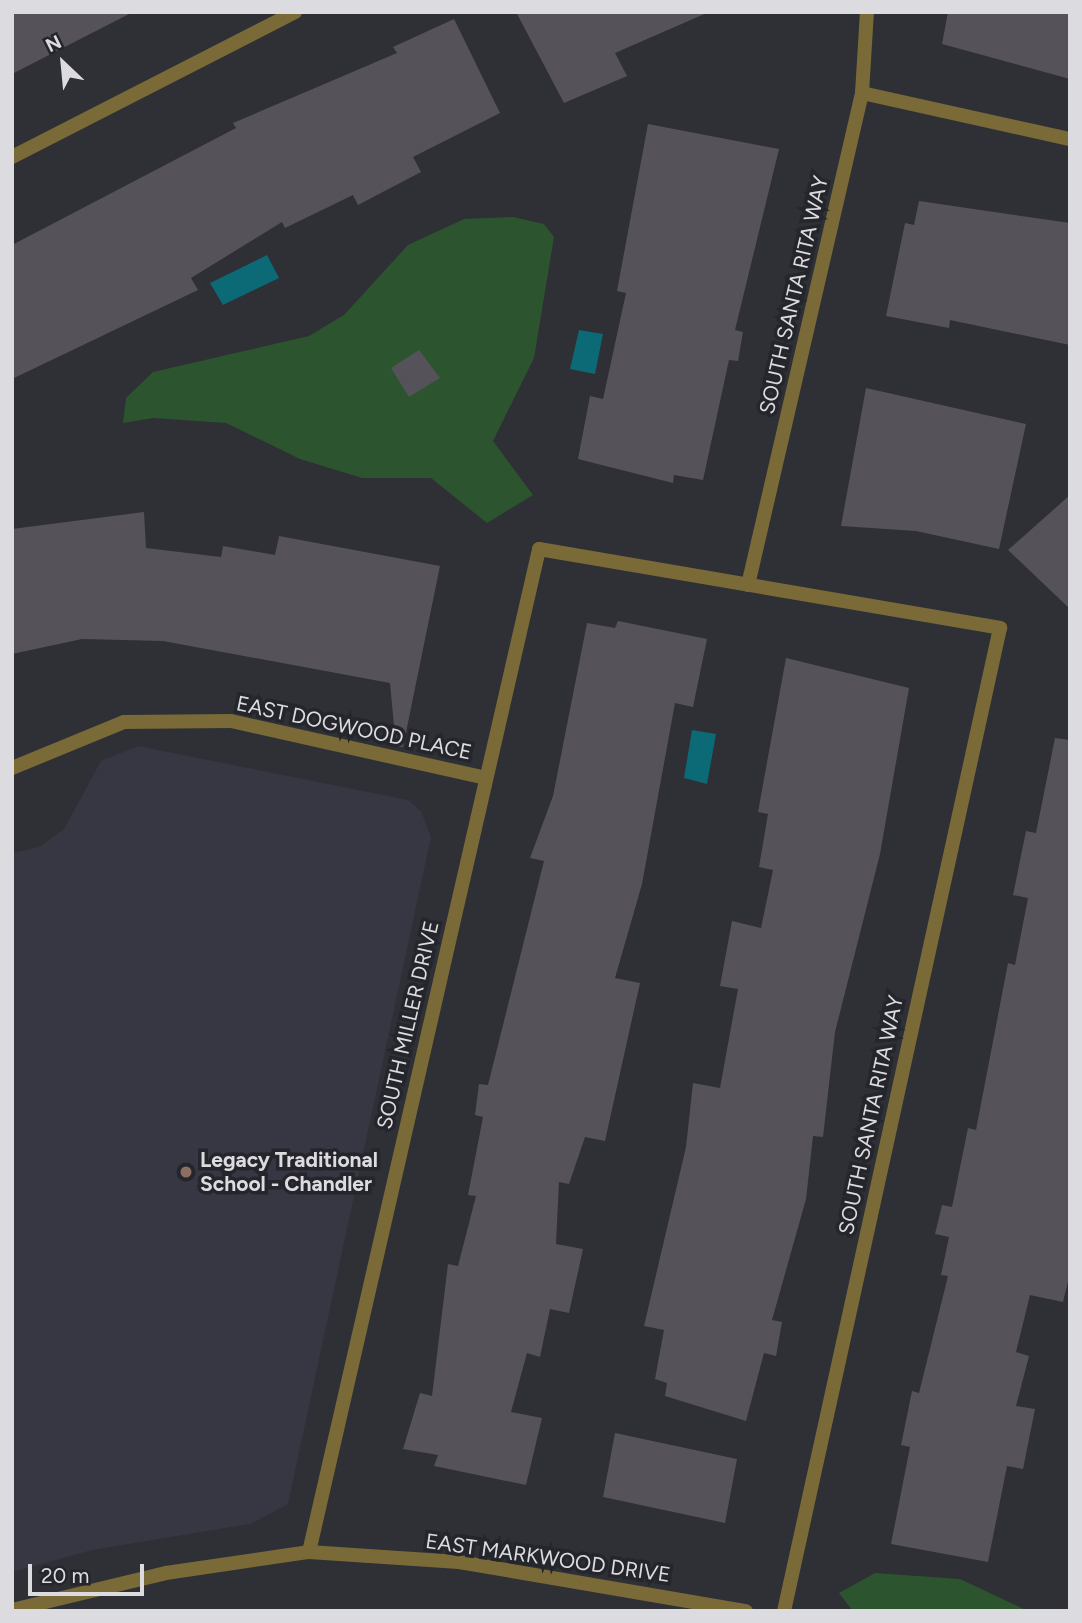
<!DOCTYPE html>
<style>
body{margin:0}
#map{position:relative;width:1082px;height:1623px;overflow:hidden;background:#2f2f36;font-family:Figtree,sans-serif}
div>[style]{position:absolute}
.built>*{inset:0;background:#373643}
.green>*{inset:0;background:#2c542f}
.water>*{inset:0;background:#0b6a76}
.building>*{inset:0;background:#56525a}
.minor>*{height:14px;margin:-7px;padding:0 7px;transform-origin:7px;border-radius:7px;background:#796a37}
.dots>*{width:19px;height:19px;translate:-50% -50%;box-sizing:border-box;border:4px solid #25252c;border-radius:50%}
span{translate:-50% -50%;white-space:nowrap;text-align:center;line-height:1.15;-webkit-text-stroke:7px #25252c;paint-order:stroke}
.street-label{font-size:21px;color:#dcdce0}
.poi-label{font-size:21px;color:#dcdce0;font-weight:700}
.left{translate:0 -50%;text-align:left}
.frame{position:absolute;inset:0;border:14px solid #dcdce0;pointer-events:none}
.north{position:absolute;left:28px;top:28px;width:70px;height:70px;-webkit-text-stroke:5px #25252c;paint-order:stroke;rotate:334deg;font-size:19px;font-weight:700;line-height:28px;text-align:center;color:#dcdce0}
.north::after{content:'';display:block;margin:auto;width:24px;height:32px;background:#dcdce0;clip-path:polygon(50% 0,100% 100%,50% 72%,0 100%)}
.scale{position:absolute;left:28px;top:1564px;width:116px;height:32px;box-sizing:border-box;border:4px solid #dcdce0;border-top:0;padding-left:9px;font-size:21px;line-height:24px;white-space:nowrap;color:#dcdce0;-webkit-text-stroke:5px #25252c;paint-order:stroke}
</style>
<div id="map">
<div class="built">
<div style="clip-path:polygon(138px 746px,408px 800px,421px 811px,431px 837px,288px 1504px,250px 1524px,92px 1550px,12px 1572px,12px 853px,39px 847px,64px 829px,101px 761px)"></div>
</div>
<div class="green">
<div style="clip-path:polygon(513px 217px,544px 224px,554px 237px,534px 358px,493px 441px,533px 495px,487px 523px,431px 478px,362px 478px,300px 459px,226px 423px,153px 418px,123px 423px,126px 398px,153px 372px,309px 336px,344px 315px,408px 245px,464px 219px)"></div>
<div style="clip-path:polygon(875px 1573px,960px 1579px,1028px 1611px,853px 1611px,839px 1593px)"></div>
</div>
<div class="water">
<div style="clip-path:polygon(267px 255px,279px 278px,223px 305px,210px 283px)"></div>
<div style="clip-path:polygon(579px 330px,603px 334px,595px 374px,570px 369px)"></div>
<div style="clip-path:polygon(692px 730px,716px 734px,707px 784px,684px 778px)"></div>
</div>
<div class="building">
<div style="clip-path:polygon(12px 12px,133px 12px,12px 74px)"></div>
<div style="clip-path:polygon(516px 12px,709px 12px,615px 53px,627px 76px,564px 103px)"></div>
<div style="clip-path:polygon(948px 12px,1070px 12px,1070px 79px,942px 44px)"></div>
<div style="clip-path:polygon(454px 19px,500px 113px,413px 157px,421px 172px,358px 205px,353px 195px,285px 228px,282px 222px,191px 278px,198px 290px,12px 379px,12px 245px,236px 128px,233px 123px,397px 53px,393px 47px)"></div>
<div style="clip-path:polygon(648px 124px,779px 149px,735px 330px,743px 332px,738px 361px,729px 360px,703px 480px,674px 475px,673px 483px,578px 459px,590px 396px,603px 399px,626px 293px,617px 291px)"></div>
<div style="clip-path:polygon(919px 201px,1070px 223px,1070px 345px,950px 320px,949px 328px,886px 316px,905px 223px,914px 225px)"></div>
<div style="clip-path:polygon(419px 350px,440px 378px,409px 397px,391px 368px)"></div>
<div style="clip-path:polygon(866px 388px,1026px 424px,999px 549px,916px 531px,841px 526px)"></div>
<div style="clip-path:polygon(1070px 495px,1070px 609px,1008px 550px)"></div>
<div style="clip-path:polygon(144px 512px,146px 548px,221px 557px,223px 546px,275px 555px,279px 536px,440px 566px,403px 747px,396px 747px,390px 683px,163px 641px,82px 639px,12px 654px,12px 529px)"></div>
<div style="clip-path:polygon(618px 621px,707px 639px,693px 707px,675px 703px,642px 884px,615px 978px,640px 983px,605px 1141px,585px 1137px,569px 1184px,559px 1182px,556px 1244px,583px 1249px,569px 1313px,550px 1309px,540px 1357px,527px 1353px,511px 1412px,542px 1418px,526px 1485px,434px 1466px,438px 1455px,403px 1449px,420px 1393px,432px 1396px,448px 1264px,458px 1266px,476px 1196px,468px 1195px,483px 1117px,475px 1115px,479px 1084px,488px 1085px,544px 861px,530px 858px,553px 796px,587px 623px,615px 628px)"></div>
<div style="clip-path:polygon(786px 658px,909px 688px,880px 854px,835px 1032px,823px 1137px,813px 1136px,806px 1199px,772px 1320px,782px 1322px,776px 1356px,764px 1353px,746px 1421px,665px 1396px,667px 1383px,655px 1379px,664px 1330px,644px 1326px,686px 1147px,693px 1083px,720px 1088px,738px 989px,720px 986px,732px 921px,761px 928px,773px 870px,759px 867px,768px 814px,758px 812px)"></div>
<div style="clip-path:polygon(1055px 738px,1070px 740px,1070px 1273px,1063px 1302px,1030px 1295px,1016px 1352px,1029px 1356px,1016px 1406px,1035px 1409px,1023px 1469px,1007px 1466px,988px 1562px,891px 1544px,910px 1447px,901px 1445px,912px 1391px,919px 1393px,948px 1276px,941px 1275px,949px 1237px,935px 1234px,942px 1205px,952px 1207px,968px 1128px,976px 1130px,1008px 963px,1015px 965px,1028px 898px,1013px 895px,1026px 831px,1036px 833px)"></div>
<div style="clip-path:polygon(615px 1433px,737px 1459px,725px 1523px,603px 1497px)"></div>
</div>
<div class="minor">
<div style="left:862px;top:93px;width:213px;rotate:12.5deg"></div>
<div style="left:12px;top:157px;width:318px;rotate:-27.1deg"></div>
<div style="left:748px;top:585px;width:505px;rotate:-76.95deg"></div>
<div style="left:862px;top:93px;width:81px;rotate:-86.5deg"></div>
<div style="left:12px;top:768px;width:121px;rotate:-22.3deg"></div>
<div style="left:124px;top:722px;width:107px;rotate:-0.5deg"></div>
<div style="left:231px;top:721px;width:261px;rotate:12.6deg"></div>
<div style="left:309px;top:1552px;width:1029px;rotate:-77.08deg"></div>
<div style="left:539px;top:549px;width:468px;rotate:9.7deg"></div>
<div style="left:1000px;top:628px;width:1006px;rotate:102.39deg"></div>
<div style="left:12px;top:1610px;width:158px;rotate:-13.5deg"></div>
<div style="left:166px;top:1573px;width:145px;rotate:-8.4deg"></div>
<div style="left:309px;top:1552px;width:150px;rotate:3.8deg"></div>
<div style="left:459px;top:1562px;width:291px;rotate:9.7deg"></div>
</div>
<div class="dots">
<div style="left:186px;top:1172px;background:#8d6e63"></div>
</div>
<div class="street-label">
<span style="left:794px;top:295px;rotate:-77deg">SOUTH SANTA RITA WAY</span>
<span style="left:354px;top:728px;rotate:12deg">EAST DOGWOOD PLACE</span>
<span style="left:408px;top:1025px;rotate:-77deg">SOUTH MILLER DRIVE</span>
<span style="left:871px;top:1115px;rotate:-78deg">SOUTH SANTA RITA WAY</span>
<span style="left:548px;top:1558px;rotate:8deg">EAST MARKWOOD DRIVE</span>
</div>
<div class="poi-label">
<span class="left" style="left:200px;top:1172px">Legacy Traditional<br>School - Chandler</span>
</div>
<div class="frame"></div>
<div class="north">N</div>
<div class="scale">20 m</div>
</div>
